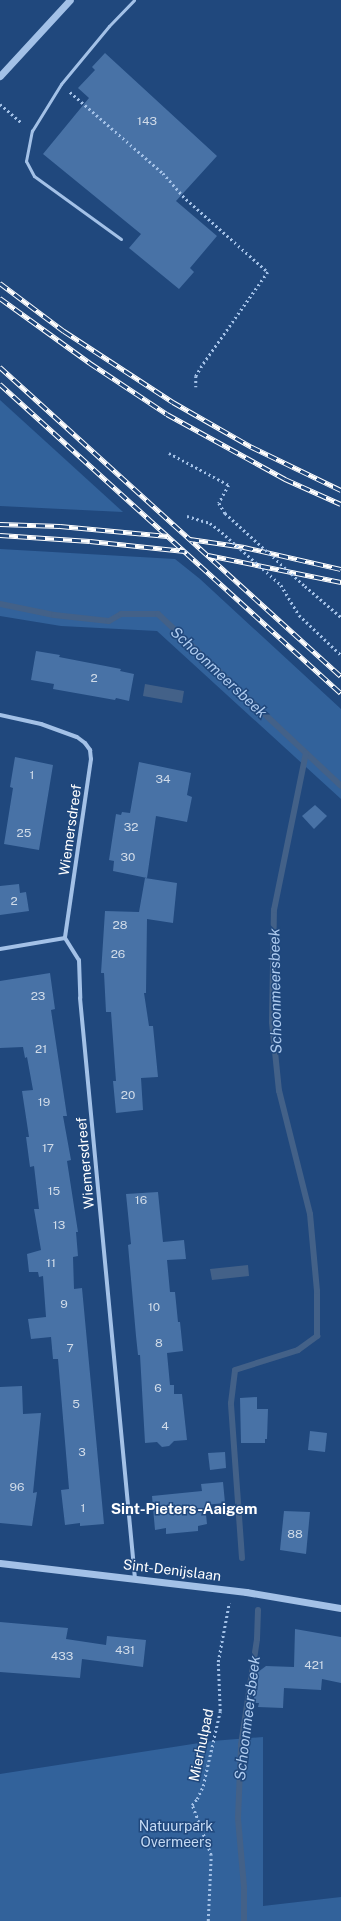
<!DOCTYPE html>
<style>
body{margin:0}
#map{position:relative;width:341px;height:1921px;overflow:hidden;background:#20487d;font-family:"Public Sans",sans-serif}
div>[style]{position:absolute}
.green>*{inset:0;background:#32629b}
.water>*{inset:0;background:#436188}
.stream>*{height:6px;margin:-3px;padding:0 3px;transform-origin:3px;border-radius:3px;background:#436188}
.building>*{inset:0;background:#4872a6}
.path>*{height:2.5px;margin-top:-1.25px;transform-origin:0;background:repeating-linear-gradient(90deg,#a3c1e7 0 2px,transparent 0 5px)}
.service>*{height:3px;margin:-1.5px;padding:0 1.5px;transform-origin:1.5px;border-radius:1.5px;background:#a3c1e7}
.minor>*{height:4px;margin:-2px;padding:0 2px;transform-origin:2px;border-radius:2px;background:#a3c1e7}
.tertiary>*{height:7px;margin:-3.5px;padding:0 3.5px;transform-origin:3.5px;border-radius:3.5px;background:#a3c1e7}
.rail>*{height:4.5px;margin-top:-2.25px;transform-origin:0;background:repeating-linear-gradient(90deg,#20487d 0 9px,#fff 0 18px);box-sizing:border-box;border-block:1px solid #fff}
.path-bridge>*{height:2.5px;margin-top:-1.25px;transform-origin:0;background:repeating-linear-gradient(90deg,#a3c1e7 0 2px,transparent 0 5px)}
span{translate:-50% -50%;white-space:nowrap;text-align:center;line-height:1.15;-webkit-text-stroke:3px #20487d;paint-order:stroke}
.number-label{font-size:12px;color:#d1dce9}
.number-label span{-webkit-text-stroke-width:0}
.street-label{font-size:14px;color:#fff}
.park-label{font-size:14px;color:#c6dbf5}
.water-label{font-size:15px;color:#aecbef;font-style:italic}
.neighbourhood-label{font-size:15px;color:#fff;font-weight:700}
</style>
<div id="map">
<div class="green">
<div style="clip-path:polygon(0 400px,123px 512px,0 506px)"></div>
<div style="clip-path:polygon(0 549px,175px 559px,200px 579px,341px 709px,341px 799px,157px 631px,61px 626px,0 616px)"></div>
<div style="clip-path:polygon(263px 1737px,263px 1906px,341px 1897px,341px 1921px,0 1921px,0 1774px,212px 1741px)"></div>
</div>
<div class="water">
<div style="clip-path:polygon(145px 684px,184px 691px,182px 703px,143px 696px)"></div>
<div style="clip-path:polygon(248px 1265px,249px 1276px,212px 1280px,210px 1269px)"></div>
</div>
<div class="stream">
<div style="left:0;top:604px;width:55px;rotate:11.5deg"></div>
<div style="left:54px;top:615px;width:55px;rotate:6.2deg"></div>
<div style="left:109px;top:621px;width:14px;rotate:-30deg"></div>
<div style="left:121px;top:614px;width:37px"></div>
<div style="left:158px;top:614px;width:251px;rotate:43.2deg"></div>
<div style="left:242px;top:1558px;width:155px;rotate:-94.1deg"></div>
<div style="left:231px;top:1403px;width:33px;rotate:-83deg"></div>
<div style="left:235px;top:1370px;width:66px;rotate:-17.6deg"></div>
<div style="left:298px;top:1350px;width:24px;rotate:-36deg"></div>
<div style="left:317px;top:1336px;width:45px;rotate:-90deg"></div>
<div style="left:317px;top:1291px;width:77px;rotate:-95.2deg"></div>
<div style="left:310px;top:1214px;width:127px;rotate:-104.1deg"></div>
<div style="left:279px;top:1091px;width:69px;rotate:-95.8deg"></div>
<div style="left:272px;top:1022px;width:112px;rotate:-89deg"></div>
<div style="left:274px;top:910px;width:160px;rotate:-78.5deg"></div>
<div style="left:244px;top:1921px;width:34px;rotate:-90deg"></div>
<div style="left:244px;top:1887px;width:69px;rotate:-95deg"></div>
<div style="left:238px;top:1818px;width:73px;rotate:-87.6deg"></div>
<div style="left:241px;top:1745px;width:107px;rotate:-81.4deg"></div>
<div style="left:257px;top:1639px;width:29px;rotate:-88deg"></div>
</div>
<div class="building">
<div style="clip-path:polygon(105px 53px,217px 156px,176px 201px,217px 236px,190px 268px,194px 272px,179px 289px,129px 248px,141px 234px,43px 154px,89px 98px,78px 88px,95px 70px,92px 67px)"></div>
<div style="clip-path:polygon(36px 651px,60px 655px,59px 657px,121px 669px,120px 671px,134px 674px,129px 701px,116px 698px,115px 700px,53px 689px,54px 684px,31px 680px)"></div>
<div style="clip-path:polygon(15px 757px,53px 765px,39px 850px,4px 844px,13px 788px,10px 787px)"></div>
<div style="clip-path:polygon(139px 762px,191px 773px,187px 795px,192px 797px,187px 822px,156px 816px,147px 878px,113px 871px,114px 861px,109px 860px,116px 814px,121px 815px,122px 812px,130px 813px)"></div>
<div style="clip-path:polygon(315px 805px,327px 816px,314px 829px,302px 816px)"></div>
<div style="clip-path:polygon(145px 878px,177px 883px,173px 923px,147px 919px,146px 993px,144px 993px,149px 1026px,153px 1026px,158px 1077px,141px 1078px,143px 1110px,116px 1113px,113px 1081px,116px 1081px,111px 1012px,106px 1012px,104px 973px,101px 973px,105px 911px,139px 912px)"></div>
<div style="clip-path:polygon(19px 884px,20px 893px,26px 892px,29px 911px,0 915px,0 886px)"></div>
<div style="clip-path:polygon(50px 973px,55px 1009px,51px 1010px,67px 1116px,63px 1116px,71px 1160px,67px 1161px,78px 1232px,76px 1232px,78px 1256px,73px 1257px,74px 1289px,82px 1288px,104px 1524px,80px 1526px,80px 1523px,65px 1525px,61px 1490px,69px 1489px,58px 1359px,53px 1359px,51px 1337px,31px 1339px,28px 1319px,46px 1317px,43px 1276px,39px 1277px,38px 1272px,29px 1272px,27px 1254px,41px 1250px,34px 1209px,39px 1209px,34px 1166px,30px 1167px,26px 1137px,29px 1137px,22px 1091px,33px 1090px,27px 1057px,25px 1058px,23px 1047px,0 1048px,0 981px)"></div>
<div style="clip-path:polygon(158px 1192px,163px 1242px,184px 1240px,186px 1259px,167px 1260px,170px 1292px,175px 1292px,178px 1322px,180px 1322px,183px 1351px,167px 1353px,170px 1385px,174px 1385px,174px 1394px,182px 1394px,187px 1440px,174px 1441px,169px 1446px,162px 1447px,157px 1442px,145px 1443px,140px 1355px,138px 1355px,136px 1336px,128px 1245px,131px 1244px,126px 1194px)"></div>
<div style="clip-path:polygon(22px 1386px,23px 1414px,41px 1413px,33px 1493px,37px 1492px,32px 1526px,0 1523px,0 1387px)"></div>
<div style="clip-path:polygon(257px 1397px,257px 1409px,268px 1409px,267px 1439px,265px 1439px,265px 1443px,241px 1443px,240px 1398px)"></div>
<div style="clip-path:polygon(310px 1431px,327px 1433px,325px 1452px,308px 1450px)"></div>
<div style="clip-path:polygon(225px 1452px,226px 1468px,210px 1470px,208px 1453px)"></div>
<div style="clip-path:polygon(223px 1482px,225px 1503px,205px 1505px,207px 1524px,198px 1526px,198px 1531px,166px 1534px,166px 1528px,155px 1530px,152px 1496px,202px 1491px,201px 1484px)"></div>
<div style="clip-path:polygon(284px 1511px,310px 1512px,306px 1554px,280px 1550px)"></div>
<div style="clip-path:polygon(0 1622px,68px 1628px,66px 1639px,106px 1645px,107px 1636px,146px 1640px,143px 1667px,82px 1659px,80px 1678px,0 1672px)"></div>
<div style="clip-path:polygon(295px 1629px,341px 1637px,341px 1683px,322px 1679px,321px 1690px,284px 1688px,283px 1708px,258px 1707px,259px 1703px,254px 1703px,254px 1686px,258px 1686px,258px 1672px,266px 1666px,294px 1667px)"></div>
</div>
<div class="path">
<div style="left:70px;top:92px;width:123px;rotate:41.1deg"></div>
<div style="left:163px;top:173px;width:35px;rotate:49deg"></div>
<div style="left:186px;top:199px;width:110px;rotate:41.7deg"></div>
<div style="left:268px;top:272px;width:115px;rotate:125.1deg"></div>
<div style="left:202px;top:366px;width:12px;rotate:121deg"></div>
<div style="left:196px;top:376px;width:11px;rotate:90deg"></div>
<div style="left:0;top:104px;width:29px;rotate:41deg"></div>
<div style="left:169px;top:453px;width:68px;rotate:28.1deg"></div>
<div style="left:229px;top:485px;width:21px;rotate:119deg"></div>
<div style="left:219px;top:503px;width:12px;rotate:59deg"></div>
<div style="left:187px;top:516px;width:24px;rotate:17deg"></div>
<div style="left:210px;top:523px;width:10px;rotate:37deg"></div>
<div style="left:281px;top:585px;width:35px;rotate:59deg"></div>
<div style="left:299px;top:615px;width:58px;rotate:43.6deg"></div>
<div style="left:305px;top:586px;width:48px;rotate:40.7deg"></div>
<div style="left:208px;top:1921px;width:66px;rotate:-87.4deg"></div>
<div style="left:211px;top:1855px;width:53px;rotate:-110.8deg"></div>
<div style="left:192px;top:1805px;width:8px;rotate:-50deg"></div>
<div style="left:197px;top:1799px;width:14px;rotate:-65deg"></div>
<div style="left:203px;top:1786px;width:77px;rotate:-77.2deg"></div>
<div style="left:220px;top:1711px;width:49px;rotate:-92.3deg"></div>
<div style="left:218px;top:1662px;width:60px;rotate:-79.4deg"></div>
</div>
<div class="service">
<div style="left:121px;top:239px;width:107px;rotate:-144.1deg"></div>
<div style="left:34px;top:176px;width:17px;rotate:-118deg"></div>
<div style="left:26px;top:161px;width:31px;rotate:-79deg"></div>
<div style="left:32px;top:131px;width:55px;rotate:-58.3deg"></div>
<div style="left:61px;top:84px;width:75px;rotate:-50.4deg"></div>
<div style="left:109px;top:26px;width:36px;rotate:-46deg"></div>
</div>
<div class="minor">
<div style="left:0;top:715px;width:42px;rotate:12.4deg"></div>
<div style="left:41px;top:724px;width:38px;rotate:20deg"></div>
<div style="left:77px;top:737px;width:10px;rotate:37deg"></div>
<div style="left:85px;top:743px;width:9px;rotate:54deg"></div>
<div style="left:90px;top:750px;width:9px;rotate:84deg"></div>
<div style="left:91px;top:759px;width:181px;rotate:98.3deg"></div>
<div style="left:65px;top:938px;width:26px;rotate:58deg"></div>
<div style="left:79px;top:960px;width:38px;rotate:88deg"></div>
<div style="left:80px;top:998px;width:584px;rotate:84.59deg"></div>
<div style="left:0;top:949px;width:66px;rotate:-9.6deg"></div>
</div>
<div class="tertiary">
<div style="left:0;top:76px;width:103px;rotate:-47.4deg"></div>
<div style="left:0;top:1563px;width:248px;rotate:6.7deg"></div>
<div style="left:246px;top:1592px;width:96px;rotate:9.6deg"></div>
</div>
<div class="rail">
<div style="left:0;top:283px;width:80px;rotate:36.9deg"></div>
<div style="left:64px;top:331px;width:130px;rotate:33.1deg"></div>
<div style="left:173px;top:402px;width:91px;rotate:29.7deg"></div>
<div style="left:252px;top:447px;width:99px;rotate:25.8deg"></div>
<div style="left:0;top:298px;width:111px;rotate:35.8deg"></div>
<div style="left:90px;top:363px;width:92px;rotate:33.5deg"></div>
<div style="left:167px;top:414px;width:135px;rotate:28.8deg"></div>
<div style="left:285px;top:479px;width:61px;rotate:24.1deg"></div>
<div style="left:0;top:367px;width:460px;rotate:42.2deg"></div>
<div style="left:0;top:384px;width:460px;rotate:42.2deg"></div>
<div style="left:0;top:524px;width:60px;rotate:1.9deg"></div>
<div style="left:60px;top:526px;width:108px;rotate:5.3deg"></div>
<div style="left:0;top:535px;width:90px;rotate:3.8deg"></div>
<div style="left:90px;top:541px;width:95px;rotate:6.1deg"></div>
<div style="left:190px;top:539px;width:55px;rotate:8.4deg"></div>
<div style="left:244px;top:547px;width:99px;rotate:12.8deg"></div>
<div style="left:208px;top:555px;width:136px;rotate:11.5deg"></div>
</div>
<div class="path-bridge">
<div style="left:225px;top:513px;width:108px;rotate:42.4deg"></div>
<div style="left:218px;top:529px;width:84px;rotate:41.6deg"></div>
</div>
<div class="number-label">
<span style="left:147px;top:122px">143</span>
<span style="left:94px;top:679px">2</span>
<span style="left:32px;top:776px">1</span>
<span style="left:163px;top:780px">34</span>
<span style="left:131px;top:828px">32</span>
<span style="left:24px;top:834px">25</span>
<span style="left:128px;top:858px">30</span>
<span style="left:14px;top:902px">2</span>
<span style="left:120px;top:926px">28</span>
<span style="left:118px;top:955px">26</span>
<span style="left:38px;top:997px">23</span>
<span style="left:41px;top:1050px">21</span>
<span style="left:128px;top:1096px">20</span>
<span style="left:44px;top:1103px">19</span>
<span style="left:48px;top:1149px">17</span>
<span style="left:54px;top:1192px">15</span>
<span style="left:141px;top:1201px">16</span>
<span style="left:59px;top:1226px">13</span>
<span style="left:51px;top:1264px">11</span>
<span style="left:64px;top:1305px">9</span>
<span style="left:154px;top:1308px">10</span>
<span style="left:159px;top:1344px">8</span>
<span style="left:70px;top:1349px">7</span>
<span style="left:158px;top:1389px">6</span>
<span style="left:76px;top:1405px">5</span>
<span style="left:165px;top:1427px">4</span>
<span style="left:82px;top:1453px">3</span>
<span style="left:17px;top:1488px">96</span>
<span style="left:83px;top:1509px">1</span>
<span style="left:295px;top:1535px">88</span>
<span style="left:125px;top:1651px">431</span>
<span style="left:62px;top:1657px">433</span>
<span style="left:314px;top:1666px">421</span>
</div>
<div class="street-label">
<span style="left:70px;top:830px;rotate:-82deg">Wiemersdreef</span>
<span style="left:85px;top:1163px;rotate:-95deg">Wiemersdreef</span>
<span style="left:172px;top:1570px;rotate:7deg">Sint-Denijslaan</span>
<span style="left:201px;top:1745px;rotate:-78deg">Mierhulpad</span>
</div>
<div class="park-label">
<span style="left:176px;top:1834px">Natuurpark<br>Overmeers</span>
</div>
<div class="water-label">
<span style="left:219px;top:672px;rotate:43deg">Schoonmeersbeek</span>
<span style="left:275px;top:991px;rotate:-91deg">Schoonmeersbeek</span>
<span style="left:247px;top:1718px;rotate:-83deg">Schoonmeersbeek</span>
</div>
<div class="neighbourhood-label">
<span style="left:184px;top:1509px">Sint-Pieters-Aaigem</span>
</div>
</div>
